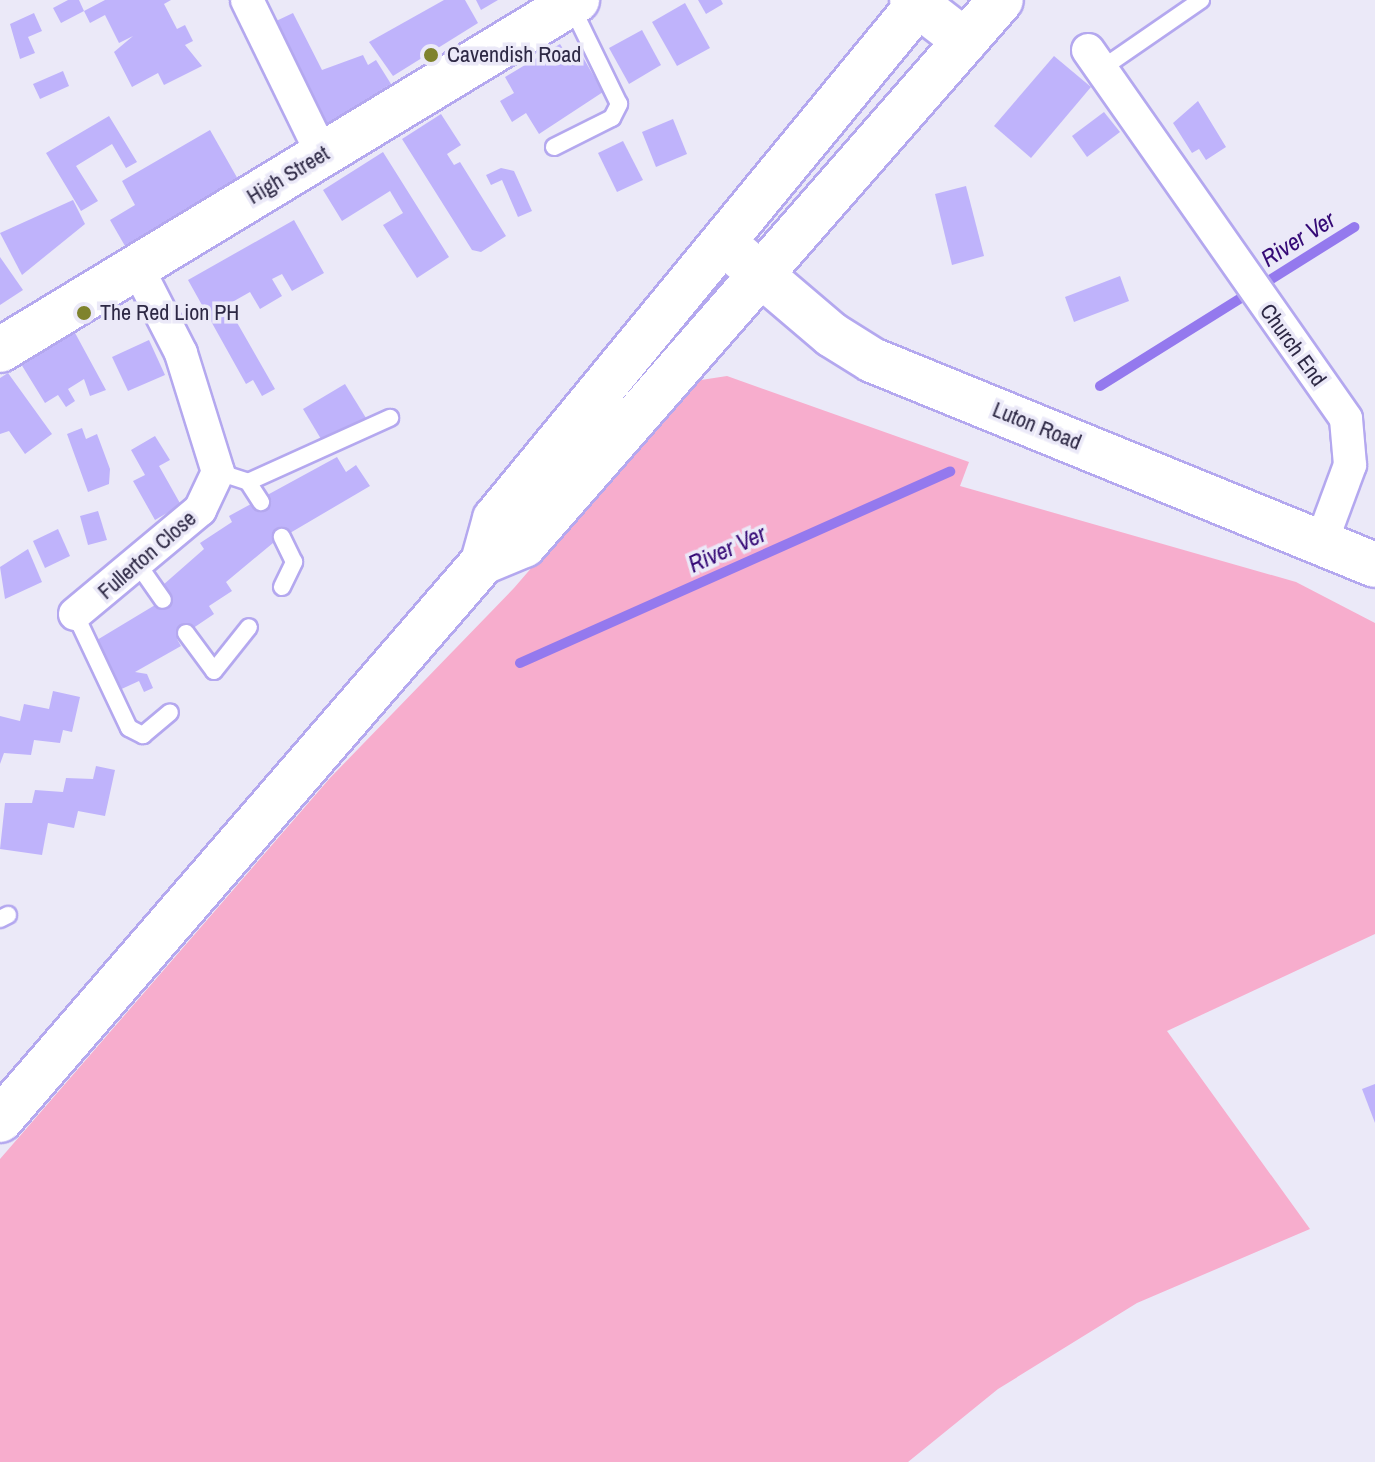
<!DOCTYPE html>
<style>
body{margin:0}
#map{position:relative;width:1375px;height:1462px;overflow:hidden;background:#ebe9f8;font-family:"Archivo Narrow",sans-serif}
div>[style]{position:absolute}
.green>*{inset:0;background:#f7adcd}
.stream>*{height:10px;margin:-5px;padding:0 5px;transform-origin:5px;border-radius:5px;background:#9479ee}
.building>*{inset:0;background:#bfb3fb}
.roads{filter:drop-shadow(2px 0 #b4a8ef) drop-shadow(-2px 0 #b4a8ef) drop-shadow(0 2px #b4a8ef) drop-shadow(0 -2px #b4a8ef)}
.lane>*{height:16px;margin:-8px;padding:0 8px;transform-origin:8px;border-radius:8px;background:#fff}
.street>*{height:32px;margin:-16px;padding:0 16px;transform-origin:16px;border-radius:16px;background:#fff}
.secondary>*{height:44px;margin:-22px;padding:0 22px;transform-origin:22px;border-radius:22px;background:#fff}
.primary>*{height:44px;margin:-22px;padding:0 22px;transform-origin:22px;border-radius:22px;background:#fff}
.dots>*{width:22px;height:22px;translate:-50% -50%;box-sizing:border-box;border:4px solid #ebe9f8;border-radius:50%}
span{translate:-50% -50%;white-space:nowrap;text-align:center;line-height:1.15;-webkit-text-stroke:7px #ebe9f8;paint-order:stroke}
.poi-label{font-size:22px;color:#2d2844}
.left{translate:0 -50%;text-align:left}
.street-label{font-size:22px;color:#2d2844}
.water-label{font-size:24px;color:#350976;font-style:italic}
</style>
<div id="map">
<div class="green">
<div style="clip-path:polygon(727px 376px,969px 462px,960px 486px,1296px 582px,1375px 623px,1375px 934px,1167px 1031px,1310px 1229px,1137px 1303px,998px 1389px,908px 1462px,0 1462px,0 1159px,330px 778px,514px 588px,674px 403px,701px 380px)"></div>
</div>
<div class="stream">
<div style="left:1100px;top:386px;width:300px;rotate:-32deg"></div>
<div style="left:520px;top:663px;width:471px;rotate:-24deg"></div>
</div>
<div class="building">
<div style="clip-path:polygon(68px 0,79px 0,84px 11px,61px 23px,53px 8px)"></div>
<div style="clip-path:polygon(105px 0,171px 0,164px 4px,177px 29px,185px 25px,193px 41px,185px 45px,202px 66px,164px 85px,158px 73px,132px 87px,114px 52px,133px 36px,119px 43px,105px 15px,90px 23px,84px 11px)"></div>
<div style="clip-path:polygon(444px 0,465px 0,478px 23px,393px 76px,369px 42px)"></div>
<div style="clip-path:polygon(476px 0,498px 0,481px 10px)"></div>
<div style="clip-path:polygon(698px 0,721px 0,723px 4px,706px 14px)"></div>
<div style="clip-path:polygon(685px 3px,710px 48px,677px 66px,652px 22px)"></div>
<div style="clip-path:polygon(34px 13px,42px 31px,28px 37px,35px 53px,20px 59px,10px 24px)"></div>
<div style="clip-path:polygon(293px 13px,322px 70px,363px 55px,368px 65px,376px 60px,391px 84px,327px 124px,272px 23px)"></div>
<div style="clip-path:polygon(642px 30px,661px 65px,629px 84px,609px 48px)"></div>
<div style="clip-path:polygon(560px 44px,570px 60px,581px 54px,603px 92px,539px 134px,526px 113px,512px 122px,500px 101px,514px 93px,505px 77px)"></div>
<div style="clip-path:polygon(1054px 56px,1091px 87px,1031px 158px,994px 126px)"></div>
<div style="clip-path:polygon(63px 71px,69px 86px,40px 99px,33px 84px)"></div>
<div style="clip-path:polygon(1198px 101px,1226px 147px,1206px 160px,1199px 149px,1192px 153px,1173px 123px)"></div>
<div style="clip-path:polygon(1104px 112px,1120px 132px,1087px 157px,1072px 136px)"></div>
<div style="clip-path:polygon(441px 114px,461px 145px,447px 154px,454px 165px,460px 162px,506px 236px,481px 252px,472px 250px,402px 139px)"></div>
<div style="clip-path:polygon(109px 116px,137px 162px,126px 168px,112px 144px,76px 166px,98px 201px,81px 211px,46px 153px)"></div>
<div style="clip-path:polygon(673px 119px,687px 154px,656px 167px,642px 132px)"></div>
<div style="clip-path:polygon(210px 130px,239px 181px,125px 246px,110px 220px,135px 205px,122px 181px)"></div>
<div style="clip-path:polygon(623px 141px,643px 180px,617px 192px,598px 153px)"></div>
<div style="clip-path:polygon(383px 152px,449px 257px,417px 278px,383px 225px,403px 213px,390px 191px,342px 221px,323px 190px)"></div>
<div style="clip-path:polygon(501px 168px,514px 171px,532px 211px,518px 217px,502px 180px,491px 185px,486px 175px)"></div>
<div style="clip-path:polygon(966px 186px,984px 256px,952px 265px,935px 194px)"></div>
<div style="clip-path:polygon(73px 200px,85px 224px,22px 275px,0 233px)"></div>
<div style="clip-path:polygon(294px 220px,324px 273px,292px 291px,282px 274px,272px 279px,282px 296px,260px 309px,250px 292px,227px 305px,275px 389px,262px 396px,253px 380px,246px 384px,188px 280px)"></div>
<div style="clip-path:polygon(0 257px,23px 290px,0 305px)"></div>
<div style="clip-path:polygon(1120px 276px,1129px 301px,1074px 322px,1065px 297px)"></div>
<div style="clip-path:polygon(74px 331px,106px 390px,90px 396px,84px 379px,68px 389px,75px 401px,66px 407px,58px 395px,45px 403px,21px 364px)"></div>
<div style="clip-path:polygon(149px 340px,165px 375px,128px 391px,112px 357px)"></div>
<div style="clip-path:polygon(8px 373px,52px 434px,25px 454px,9px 431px,0 434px,0 378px)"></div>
<div style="clip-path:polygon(345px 384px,366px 418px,324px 444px,303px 409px)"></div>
<div style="clip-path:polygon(82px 428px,86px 439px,97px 434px,110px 469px,109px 484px,88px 492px,67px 434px)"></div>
<div style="clip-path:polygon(155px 436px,170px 460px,159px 466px,181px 505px,155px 520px,133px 481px,145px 475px,131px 450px)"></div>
<div style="clip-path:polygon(337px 457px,346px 472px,356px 465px,370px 486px,273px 543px,226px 582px,232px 591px,209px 606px,214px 614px,177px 639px,181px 646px,135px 672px,147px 674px,153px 688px,144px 692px,139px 681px,115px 692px,92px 643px,170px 596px,163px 585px,204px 549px,200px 543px,232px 522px,229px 516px)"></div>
<div style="clip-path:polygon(98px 511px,107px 540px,88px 545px,80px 516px)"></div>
<div style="clip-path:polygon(58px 529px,70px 556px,45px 568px,33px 541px)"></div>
<div style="clip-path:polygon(28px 549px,42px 582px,5px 599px,0 567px)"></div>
<div style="clip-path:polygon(53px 691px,80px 697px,72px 732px,63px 730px,60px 743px,34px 740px,31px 755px,4px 753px,0 764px,0 716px,20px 721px,24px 704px,49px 709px)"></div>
<div style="clip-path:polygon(96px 766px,115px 770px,105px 816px,78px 811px,74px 828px,48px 823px,42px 855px,0 849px,5px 803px,32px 803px,35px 790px,63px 792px,66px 778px,93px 779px)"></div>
<div style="clip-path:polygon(1375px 1084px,1375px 1123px,1362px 1089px)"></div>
</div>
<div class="roads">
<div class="lane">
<div style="left:1104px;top:67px;width:118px;rotate:-34.6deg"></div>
<div style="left:554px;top:147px;width:65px;rotate:-26.6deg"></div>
<div style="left:612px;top:118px;width:16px;rotate:-63deg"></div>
<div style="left:619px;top:104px;width:110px;rotate:-115.9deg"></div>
<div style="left:218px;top:472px;width:32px;rotate:18deg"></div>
<div style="left:248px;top:482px;width:156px;rotate:-24.3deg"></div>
<div style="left:248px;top:482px;width:24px;rotate:57deg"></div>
<div style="left:137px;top:563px;width:45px;rotate:54.9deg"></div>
<div style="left:282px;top:587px;width:28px;rotate:-64deg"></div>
<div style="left:294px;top:562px;width:28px;rotate:-116deg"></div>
<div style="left:75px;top:614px;width:126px;rotate:64.7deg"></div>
<div style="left:129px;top:728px;width:16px;rotate:27deg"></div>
<div style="left:143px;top:735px;width:35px;rotate:-40deg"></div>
<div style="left:186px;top:633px;width:47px;rotate:53.6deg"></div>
<div style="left:214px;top:671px;width:56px;rotate:-51.5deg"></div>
<div style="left:0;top:919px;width:9px;rotate:-27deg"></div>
</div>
<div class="street">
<div style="left:247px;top:0;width:171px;rotate:64deg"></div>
<div style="left:1088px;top:50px;width:450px;rotate:55deg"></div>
<div style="left:1346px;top:419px;width:46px;rotate:85deg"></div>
<div style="left:1350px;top:465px;width:78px;rotate:110.3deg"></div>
<div style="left:75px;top:614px;width:163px;rotate:-39.8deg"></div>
<div style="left:200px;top:510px;width:42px;rotate:-64.7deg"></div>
<div style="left:218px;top:472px;width:125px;rotate:-107.3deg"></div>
<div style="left:181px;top:353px;width:97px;rotate:-117.1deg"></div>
</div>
<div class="secondary">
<div style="left:912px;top:0;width:67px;rotate:37.7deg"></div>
<div style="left:725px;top:244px;width:140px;rotate:40.4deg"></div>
<div style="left:832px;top:335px;width:47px;rotate:32deg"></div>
<div style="left:872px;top:360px;width:543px;rotate:22.17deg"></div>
<div style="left:0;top:350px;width:675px;rotate:-31.24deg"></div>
</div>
<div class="primary">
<div style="left:483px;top:562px;width:44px;rotate:-22.5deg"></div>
<div style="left:524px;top:545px;width:724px;rotate:-48.81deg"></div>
<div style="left:0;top:1120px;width:738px;rotate:-49.12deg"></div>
<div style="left:483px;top:562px;width:45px;rotate:-74.4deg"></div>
<div style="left:495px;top:519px;width:672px;rotate:-50.55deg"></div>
</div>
</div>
<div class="dots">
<div style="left:431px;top:55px;background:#7f832d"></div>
<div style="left:84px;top:313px;background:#7f832d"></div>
</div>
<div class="poi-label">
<span class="left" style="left:447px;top:55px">Cavendish Road</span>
<span class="left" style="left:100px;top:313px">The Red Lion PH</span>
</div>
<div class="street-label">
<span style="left:288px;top:175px;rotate:-31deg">High Street</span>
<span style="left:1293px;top:345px;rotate:54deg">Church End</span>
<span style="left:1037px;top:426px;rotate:22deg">Luton Road</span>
<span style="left:147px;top:555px;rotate:-41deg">Fullerton Close</span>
</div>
<div class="water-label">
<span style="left:1298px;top:239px;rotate:-32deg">River Ver</span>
<span style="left:727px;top:549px;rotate:-24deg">River Ver</span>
</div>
</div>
